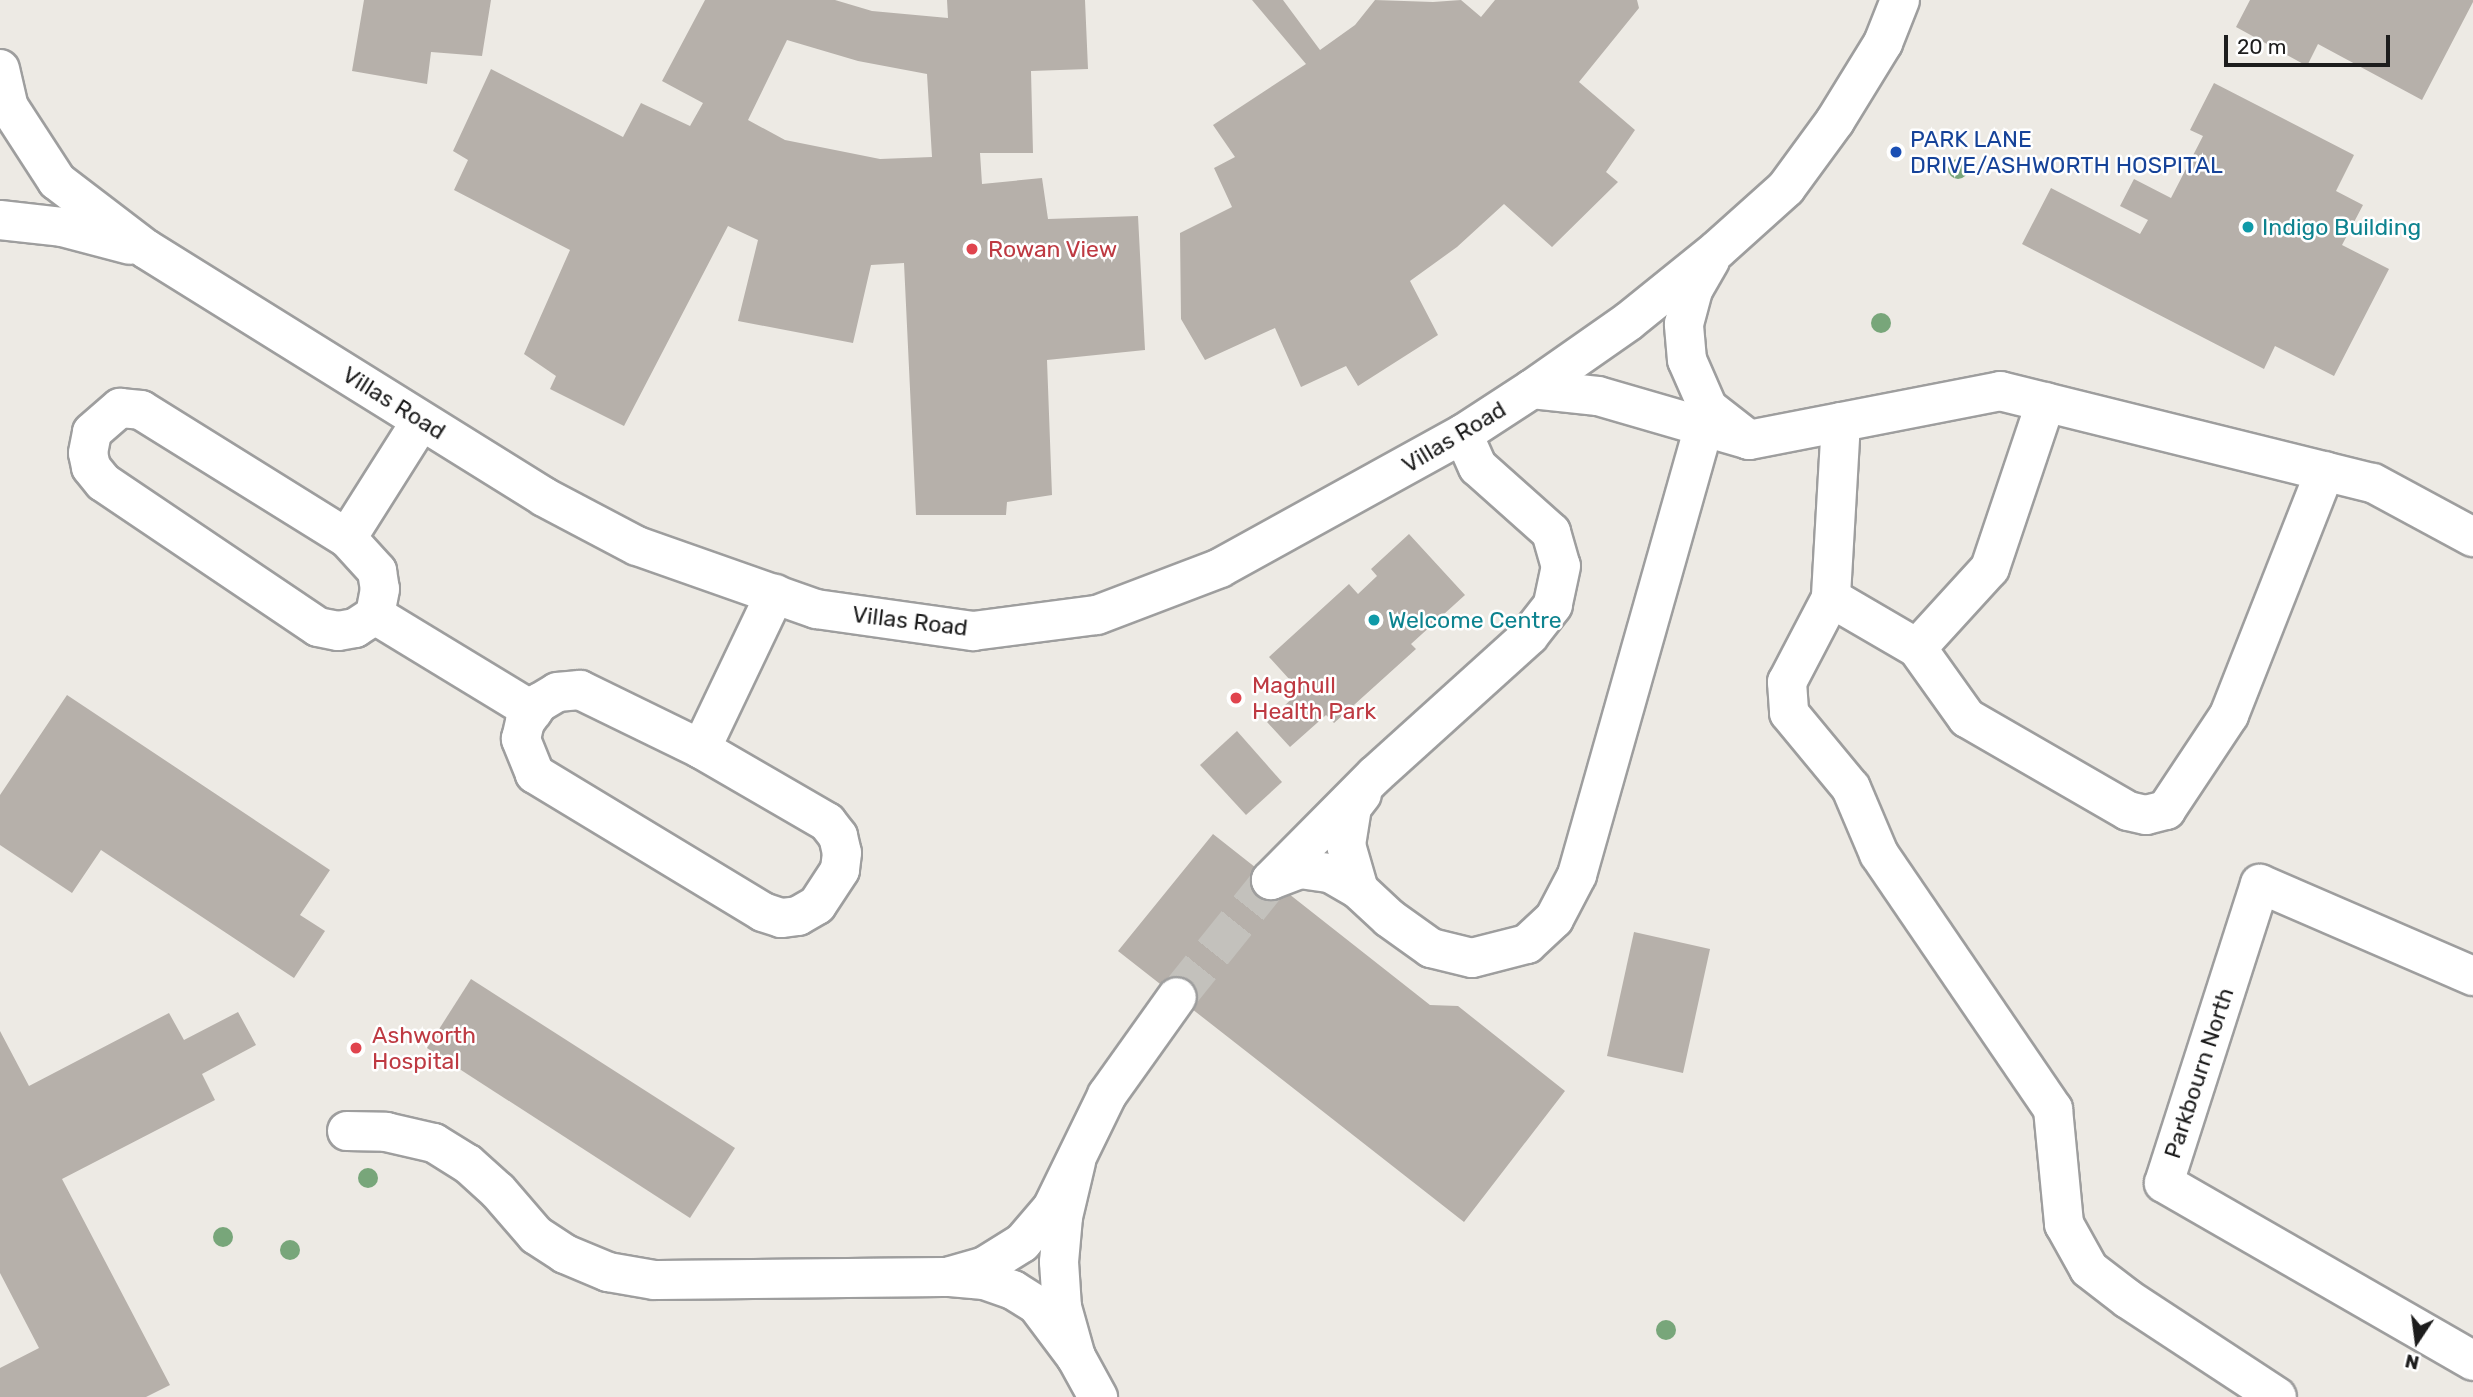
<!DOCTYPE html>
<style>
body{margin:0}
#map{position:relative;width:2473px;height:1397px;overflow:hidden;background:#edeae4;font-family:Rubik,sans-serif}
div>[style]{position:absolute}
.building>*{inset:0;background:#b6b0aa}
.minor-tunnel>*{height:38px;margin-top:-19px;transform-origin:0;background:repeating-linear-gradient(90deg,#c3c1bc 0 38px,transparent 0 57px)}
.roads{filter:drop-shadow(2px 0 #9e9e9e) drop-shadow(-2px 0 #9e9e9e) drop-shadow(0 2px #9e9e9e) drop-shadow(0 -2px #9e9e9e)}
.minor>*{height:38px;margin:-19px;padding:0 19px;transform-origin:19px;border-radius:19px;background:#fff}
.trees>*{width:20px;height:20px;margin:-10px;border-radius:50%;background:#78a67a}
.dots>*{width:19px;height:19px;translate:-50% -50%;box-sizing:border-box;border:4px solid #fff;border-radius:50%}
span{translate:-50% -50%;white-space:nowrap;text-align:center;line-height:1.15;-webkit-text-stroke:5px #fff;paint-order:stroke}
.transit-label{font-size:23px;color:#164399}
.left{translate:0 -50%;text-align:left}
.culture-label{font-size:23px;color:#0d838f}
.health-label{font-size:23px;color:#be3a42}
.street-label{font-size:23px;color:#1d1d1d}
.north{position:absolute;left:2382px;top:1306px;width:70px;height:70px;-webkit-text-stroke:5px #fff;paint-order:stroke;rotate:193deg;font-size:19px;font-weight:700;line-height:28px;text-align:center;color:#1d1d1d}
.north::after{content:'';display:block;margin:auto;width:24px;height:32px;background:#1d1d1d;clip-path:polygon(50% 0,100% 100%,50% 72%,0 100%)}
.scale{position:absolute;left:2224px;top:35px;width:166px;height:32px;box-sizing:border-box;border:4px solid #1d1d1d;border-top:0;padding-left:9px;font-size:21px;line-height:24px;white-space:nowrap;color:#1d1d1d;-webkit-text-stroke:5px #fff;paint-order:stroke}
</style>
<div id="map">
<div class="building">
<div style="clip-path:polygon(364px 0,491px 0,482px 56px,431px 52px,427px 84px,352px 71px)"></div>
<div style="clip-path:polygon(evenodd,705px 0,835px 0,872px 11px,948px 18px,947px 0,1085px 0,1088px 69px,1031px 71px,1033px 153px,980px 153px,982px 184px,1042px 178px,1048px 219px,1138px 216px,1145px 350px,1047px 360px,1052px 495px,1007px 502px,1006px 515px,916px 515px,904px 263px,871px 265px,853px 343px,738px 321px,758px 240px,728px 226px,624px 426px,550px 389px,556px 376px,524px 354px,570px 250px,454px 190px,468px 160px,453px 151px,491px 69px,623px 137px,641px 103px,690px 126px,703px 103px,662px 81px,705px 0,787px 40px,858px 61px,927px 74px,932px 157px,880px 159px,785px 140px,748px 120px,787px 40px)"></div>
<div style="clip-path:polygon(1252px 0,1283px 0,1320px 50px,1355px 25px,1375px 0,1433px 2px,1461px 0,1481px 17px,1495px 0,1637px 0,1639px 8px,1579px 82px,1635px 130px,1606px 172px,1618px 182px,1552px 247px,1504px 204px,1457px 247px,1410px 281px,1438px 335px,1358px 386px,1346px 366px,1301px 387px,1275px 328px,1205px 360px,1181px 319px,1180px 233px,1232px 207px,1214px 168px,1235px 157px,1213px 125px,1306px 64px)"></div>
<div style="clip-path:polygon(2250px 0,2473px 0,2473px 2px,2422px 100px,2318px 44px,2307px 66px,2236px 27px)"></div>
<div style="clip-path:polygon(2214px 83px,2354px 155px,2336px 191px,2363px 205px,2342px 245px,2389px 269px,2334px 376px,2275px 346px,2264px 369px,2022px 244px,2051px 188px,2140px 234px,2148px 220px,2120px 206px,2134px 179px,2171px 198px,2203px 136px,2190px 130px)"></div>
<div style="clip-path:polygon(1409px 534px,1465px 595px,1411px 644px,1416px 649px,1334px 723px,1326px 715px,1290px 747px,1267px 722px,1300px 691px,1269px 657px,1349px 584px,1358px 594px,1377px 576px,1371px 569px)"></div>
<div style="clip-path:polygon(67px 695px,330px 870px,300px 915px,325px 931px,294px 978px,101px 850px,72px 893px,0 845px,0 795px)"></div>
<div style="clip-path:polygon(1237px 731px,1282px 782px,1246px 815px,1200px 765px)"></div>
<div style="clip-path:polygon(1213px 834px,1430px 1005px,1458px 1006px,1565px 1091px,1464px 1222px,1118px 951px)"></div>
<div style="clip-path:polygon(1634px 932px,1710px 949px,1683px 1073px,1607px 1056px)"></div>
<div style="clip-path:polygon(471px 979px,735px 1148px,690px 1218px,427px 1048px)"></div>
<div style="clip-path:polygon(238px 1012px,256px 1045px,202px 1074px,215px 1100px,62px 1179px,170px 1385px,146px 1397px,0 1397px,0 1368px,39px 1348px,0 1273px,0 1031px,29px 1086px,169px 1013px,184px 1040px)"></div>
</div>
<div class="minor-tunnel">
<div style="left:1177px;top:997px;width:150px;rotate:-51.2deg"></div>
</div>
<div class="roads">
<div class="minor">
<div style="left:0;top:69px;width:39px;rotate:77deg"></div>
<div style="left:9px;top:107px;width:88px;rotate:57deg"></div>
<div style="left:57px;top:181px;width:112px;rotate:37.4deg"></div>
<div style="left:146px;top:249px;width:469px;rotate:31.9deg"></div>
<div style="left:544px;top:497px;width:105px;rotate:27.8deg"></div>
<div style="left:637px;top:546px;width:190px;rotate:19.4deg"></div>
<div style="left:816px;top:609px;width:159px;rotate:8deg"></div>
<div style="left:973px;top:631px;width:125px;rotate:-7.4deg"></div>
<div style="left:1097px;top:615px;width:132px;rotate:-20.9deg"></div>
<div style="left:1220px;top:568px;width:277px;rotate:-28.9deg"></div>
<div style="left:1463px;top:434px;width:82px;rotate:-33.1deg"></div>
<div style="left:1532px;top:389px;width:118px;rotate:-35deg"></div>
<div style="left:1629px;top:321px;width:113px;rotate:-38.9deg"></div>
<div style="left:1717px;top:250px;width:93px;rotate:-41.9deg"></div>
<div style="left:1786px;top:188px;width:83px;rotate:-53.8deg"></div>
<div style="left:1835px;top:121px;width:92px;rotate:-58.4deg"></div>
<div style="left:1883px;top:43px;width:46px;rotate:-68.4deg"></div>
<div style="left:0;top:220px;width:62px;rotate:6.4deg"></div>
<div style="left:62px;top:227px;width:70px;rotate:14.8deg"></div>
<div style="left:1532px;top:389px;width:66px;rotate:6.1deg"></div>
<div style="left:1598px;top:396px;width:157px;rotate:16.2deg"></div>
<div style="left:1749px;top:440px;width:52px;rotate:-142deg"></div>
<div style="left:1708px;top:408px;width:52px;rotate:-113.6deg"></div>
<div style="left:1687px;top:360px;width:36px;rotate:-95deg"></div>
<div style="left:1684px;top:324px;width:35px;rotate:-75deg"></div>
<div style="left:1693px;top:290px;width:34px;rotate:-60deg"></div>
<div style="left:120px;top:408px;width:21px;rotate:5deg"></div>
<div style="left:141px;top:410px;width:243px;rotate:31.9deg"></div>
<div style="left:347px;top:538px;width:45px;rotate:47.7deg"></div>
<div style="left:377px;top:571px;width:18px;rotate:81deg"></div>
<div style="left:380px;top:589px;width:26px;rotate:101deg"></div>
<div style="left:375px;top:615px;width:24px;rotate:147deg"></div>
<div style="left:355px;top:628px;width:17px;rotate:170deg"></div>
<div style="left:338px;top:631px;width:20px;rotate:-169deg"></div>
<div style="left:318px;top:627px;width:259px;rotate:-146deg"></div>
<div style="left:103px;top:482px;width:19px;rotate:-129deg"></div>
<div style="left:91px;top:467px;width:14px;rotate:-102deg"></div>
<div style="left:88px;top:453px;width:21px;rotate:-79deg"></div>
<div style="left:92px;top:432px;width:37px;rotate:-41deg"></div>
<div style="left:1841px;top:422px;width:176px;rotate:93.3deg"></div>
<div style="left:1831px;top:598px;width:95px;rotate:117.6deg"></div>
<div style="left:1787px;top:682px;width:31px;rotate:86deg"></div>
<div style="left:1789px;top:713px;width:97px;rotate:50.4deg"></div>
<div style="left:1851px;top:788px;width:72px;rotate:67deg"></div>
<div style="left:1879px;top:854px;width:309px;rotate:55.7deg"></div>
<div style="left:2053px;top:1109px;width:116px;rotate:84.5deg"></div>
<div style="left:2064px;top:1224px;width:51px;rotate:60.9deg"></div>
<div style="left:2089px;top:1269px;width:49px;rotate:37.6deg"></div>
<div style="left:2128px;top:1299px;width:178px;rotate:33.3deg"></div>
<div style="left:1463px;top:434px;width:36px;rotate:66deg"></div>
<div style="left:1478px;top:467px;width:98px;rotate:41.7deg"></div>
<div style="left:1551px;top:532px;width:35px;rotate:74deg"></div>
<div style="left:1561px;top:566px;width:40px;rotate:102deg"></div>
<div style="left:1553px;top:605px;width:39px;rotate:128deg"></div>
<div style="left:1529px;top:636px;width:207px;rotate:137.9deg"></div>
<div style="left:1375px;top:775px;width:148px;rotate:134.7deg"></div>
<div style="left:1271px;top:880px;width:31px;rotate:-21deg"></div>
<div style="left:1300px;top:869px;width:30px;rotate:8deg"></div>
<div style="left:1330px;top:873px;width:34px;rotate:30deg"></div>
<div style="left:1359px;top:890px;width:41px;rotate:43deg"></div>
<div style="left:1389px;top:918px;width:52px;rotate:35.5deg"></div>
<div style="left:1431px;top:948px;width:42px;rotate:13.7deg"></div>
<div style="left:1472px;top:958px;width:57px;rotate:-14.3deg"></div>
<div style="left:1527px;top:944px;width:37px;rotate:-43deg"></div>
<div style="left:1554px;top:919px;width:50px;rotate:-62.4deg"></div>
<div style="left:1577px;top:875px;width:466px;rotate:-74.2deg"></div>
<div style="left:1749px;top:440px;width:256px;rotate:-11deg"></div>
<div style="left:2000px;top:391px;width:384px;rotate:13.9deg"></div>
<div style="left:2373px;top:483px;width:114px;rotate:28.4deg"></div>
<div style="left:347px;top:538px;width:138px;rotate:-57.7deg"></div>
<div style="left:1831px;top:598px;width:99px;rotate:30.2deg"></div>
<div style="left:1917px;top:648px;width:86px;rotate:54.5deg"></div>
<div style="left:1967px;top:718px;width:186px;rotate:30deg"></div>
<div style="left:2128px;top:811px;width:18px;rotate:13deg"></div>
<div style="left:2146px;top:815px;width:21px;rotate:-14deg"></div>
<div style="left:2166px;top:810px;width:114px;rotate:-56.4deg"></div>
<div style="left:2229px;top:715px;width:262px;rotate:-68.5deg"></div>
<div style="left:375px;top:615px;width:185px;rotate:31.3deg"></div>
<div style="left:1917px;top:648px;width:108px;rotate:-47.6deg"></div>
<div style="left:1990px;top:568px;width:175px;rotate:-71.4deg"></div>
<div style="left:580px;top:690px;width:135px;rotate:26deg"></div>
<div style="left:701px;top:749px;width:146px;rotate:30.1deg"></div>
<div style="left:827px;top:822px;width:18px;rotate:52deg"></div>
<div style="left:838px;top:836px;width:17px;rotate:77deg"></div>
<div style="left:842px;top:853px;width:17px;rotate:97deg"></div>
<div style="left:840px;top:870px;width:42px;rotate:123.3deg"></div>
<div style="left:817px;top:905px;width:22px;rotate:150deg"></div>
<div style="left:798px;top:916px;width:17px;rotate:173deg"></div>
<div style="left:781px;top:918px;width:19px;rotate:-162deg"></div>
<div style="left:763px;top:912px;width:267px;rotate:-148.8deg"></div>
<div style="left:535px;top:774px;width:38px;rotate:-112deg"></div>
<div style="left:521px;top:739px;width:17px;rotate:-77deg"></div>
<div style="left:525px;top:722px;width:24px;rotate:-54deg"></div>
<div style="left:539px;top:703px;width:21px;rotate:-31deg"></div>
<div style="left:557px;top:692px;width:23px;rotate:-5deg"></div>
<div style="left:701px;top:749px;width:172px;rotate:-64.5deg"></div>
<div style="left:1359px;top:890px;width:47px;rotate:-106.1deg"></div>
<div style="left:1346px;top:845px;width:38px;rotate:-81deg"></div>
<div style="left:1352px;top:807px;width:16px;rotate:-52deg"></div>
<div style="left:2473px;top:976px;width:232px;rotate:-156.6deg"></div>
<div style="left:2260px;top:884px;width:314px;rotate:107.8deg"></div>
<div style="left:2164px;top:1183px;width:357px;rotate:29.9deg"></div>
<div style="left:347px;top:1131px;width:39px;rotate:1deg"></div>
<div style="left:386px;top:1132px;width:49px;rotate:12.9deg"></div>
<div style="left:434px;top:1143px;width:40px;rotate:32deg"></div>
<div style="left:468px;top:1164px;width:40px;rotate:42deg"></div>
<div style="left:498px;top:1191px;width:58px;rotate:49.2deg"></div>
<div style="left:536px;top:1235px;width:35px;rotate:33deg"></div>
<div style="left:565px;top:1254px;width:47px;rotate:22.7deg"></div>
<div style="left:608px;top:1272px;width:47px;rotate:9.9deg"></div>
<div style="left:654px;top:1280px;width:293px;rotate:-0.6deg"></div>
<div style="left:1076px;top:1162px;width:57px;rotate:103.3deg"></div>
<div style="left:1063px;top:1217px;width:45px;rotate:95.1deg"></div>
<div style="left:1059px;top:1262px;width:45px;rotate:86.2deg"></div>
<div style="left:1062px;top:1307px;width:52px;rotate:74.4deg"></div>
<div style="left:1076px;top:1357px;width:65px;rotate:-126.9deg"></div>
<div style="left:1037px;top:1305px;width:28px;rotate:-148deg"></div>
<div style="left:1013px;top:1290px;width:31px;rotate:-161deg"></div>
<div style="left:984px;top:1280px;width:37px;rotate:-175deg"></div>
<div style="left:947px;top:1277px;width:40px;rotate:-16deg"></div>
<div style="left:985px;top:1266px;width:44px;rotate:-31.9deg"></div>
<div style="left:1022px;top:1243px;width:46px;rotate:-49.4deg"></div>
<div style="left:1052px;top:1208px;width:126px;rotate:-64deg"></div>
<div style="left:1107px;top:1095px;width:120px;rotate:-54.5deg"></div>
<div style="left:1076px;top:1357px;width:46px;rotate:61.2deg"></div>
</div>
</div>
<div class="trees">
<div style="left:1958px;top:169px"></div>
<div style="left:1881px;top:323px"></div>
<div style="left:368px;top:1178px"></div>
<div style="left:223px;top:1237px"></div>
<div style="left:290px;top:1250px"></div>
<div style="left:1666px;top:1330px"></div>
</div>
<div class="dots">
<div style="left:1896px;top:152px;background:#1a4fb4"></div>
<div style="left:2248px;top:227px;background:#0f9aa8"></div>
<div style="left:972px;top:249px;background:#e0444e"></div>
<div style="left:1374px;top:620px;background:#0f9aa8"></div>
<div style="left:1236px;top:698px;background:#e0444e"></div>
<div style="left:356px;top:1048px;background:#e0444e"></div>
</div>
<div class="transit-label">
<span class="left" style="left:1910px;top:152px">PARK LANE<br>DRIVE/ASHWORTH HOSPITAL</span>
</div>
<div class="culture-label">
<span class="left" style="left:2262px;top:227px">Indigo Building</span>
<span class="left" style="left:1388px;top:620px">Welcome Centre</span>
</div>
<div class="health-label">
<span class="left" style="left:988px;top:249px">Rowan View</span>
<span class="left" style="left:1252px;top:698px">Maghull<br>Health Park</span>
<span class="left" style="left:372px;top:1048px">Ashworth<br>Hospital</span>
</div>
<div class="street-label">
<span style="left:394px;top:403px;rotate:32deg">Villas Road</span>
<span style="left:1454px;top:437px;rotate:-31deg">Villas Road</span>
<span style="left:910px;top:621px;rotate:7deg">Villas Road</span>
<span style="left:2199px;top:1073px;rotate:-72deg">Parkbourn North</span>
</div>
<div class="north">N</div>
<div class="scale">20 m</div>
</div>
